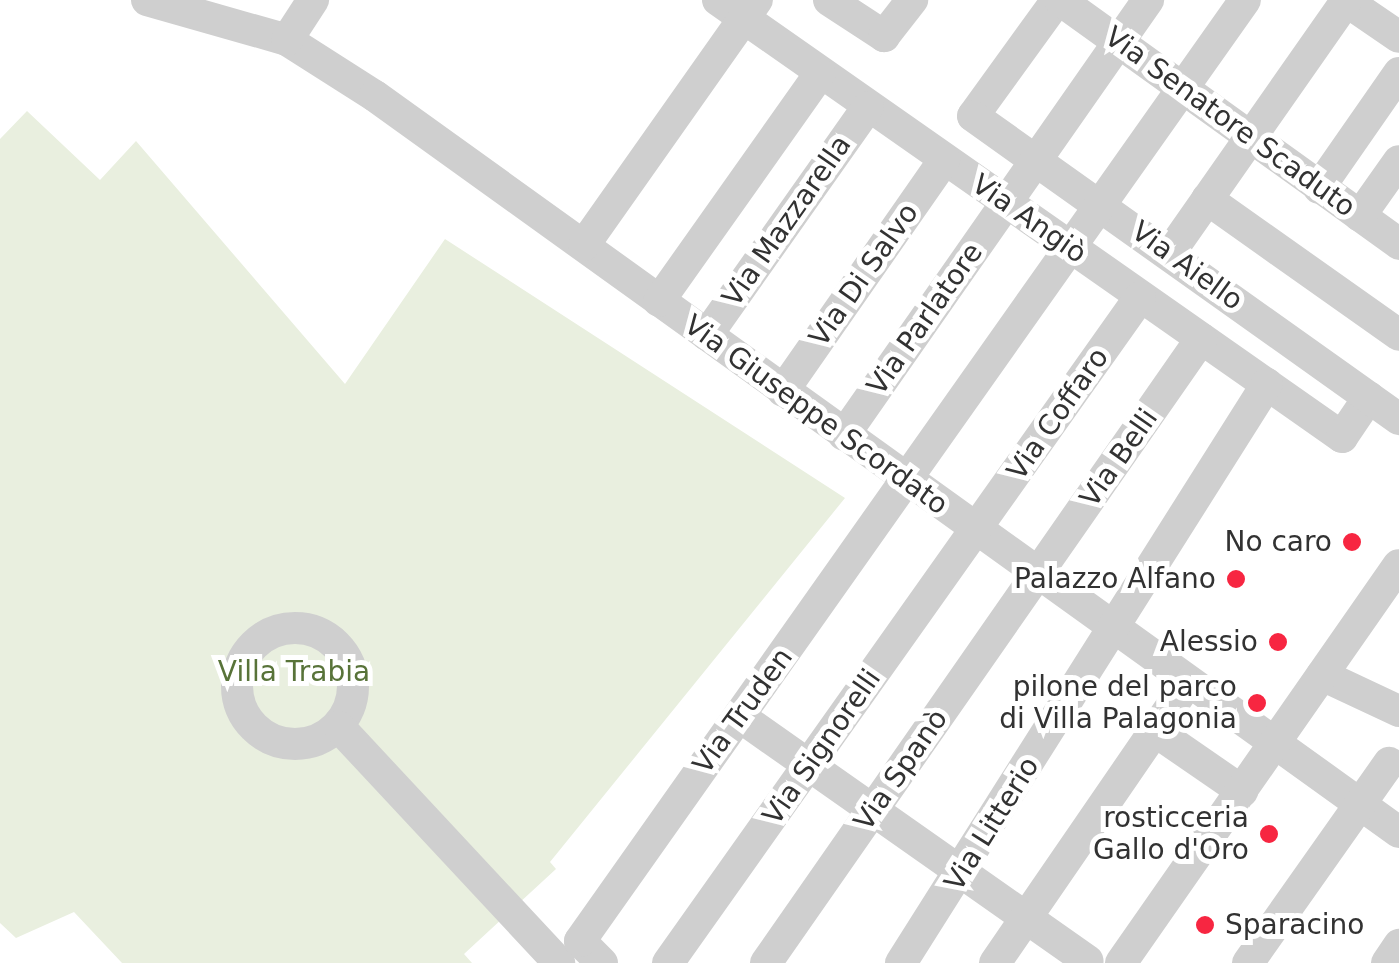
<!DOCTYPE html>
<meta charset="utf-8">
<style>
body{margin:0}
#map{position:relative;width:1399px;height:963px;overflow:hidden;background:#fff;font-family:"DejaVu Sans",sans-serif}
div>[style]{position:absolute}
.green>*{inset:0;background:#e9efdf}
.minor>*{height:32px;margin:-16px;padding:0 16px;transform-origin:16px;border-radius:16px;background:#cfcfcf}
.minor>.ring{margin:-16px;padding:0;box-sizing:content-box;background:none;border:32px solid #cfcfcf;border-radius:50%}
.dots>*{width:28px;height:28px;translate:-50% -50%;box-sizing:border-box;border:5px solid #fff;border-radius:50%}
span{translate:-50% -50%;white-space:nowrap;text-align:center;line-height:1.15;-webkit-text-stroke:10px #fff;paint-order:stroke}
.street-label{font-size:28px;color:#323232}
.poi-label{font-size:28px;color:#323232}
.right{translate:-100% -50%;text-align:right}
.left{translate:0 -50%;text-align:left}
.park-label{font-size:28px;color:#587339}
</style>
<div id="map">
<div class="green">
<div style="clip-path:polygon(27px 111px,100px 180px,136px 141px,345px 384px,445px 239px,845px 498px,550px 862px,556px 869px,464px 954px,472px 963px,122px 963px,74px 912px,16px 938px,0 923px,0 139px)"></div>
</div>
<div class="minor">
<div style="left:147px;top:0;width:146px;rotate:15.9deg"></div>
<div style="left:287px;top:40px;width:104px;rotate:32.5deg"></div>
<div style="left:375px;top:96px;width:1261px;rotate:35.71deg"></div>
<div style="left:718px;top:0;width:762px;rotate:35deg"></div>
<div style="left:1342px;top:437px;width:48px;rotate:-56deg"></div>
<div style="left:829px;top:0;width:66px;rotate:33.2deg"></div>
<div style="left:884px;top:36px;width:46px;rotate:-52.1deg"></div>
<div style="left:1057px;top:0;width:143px;rotate:125.9deg"></div>
<div style="left:973px;top:116px;width:523px;rotate:35.42deg"></div>
<div style="left:1060px;top:0;width:418px;rotate:35.7deg"></div>
<div style="left:1345px;top:0;width:65px;rotate:34.4deg"></div>
<div style="left:287px;top:40px;width:48px;rotate:-57deg"></div>
<div style="left:1319px;top:188px;width:140px;rotate:-55.2deg"></div>
<div style="left:1207px;top:199px;width:235px;rotate:35.3deg"></div>
<div style="left:1360px;top:216px;width:67px;rotate:-54.7deg"></div>
<div style="left:584px;top:245px;width:300px;rotate:-54.8deg"></div>
<div style="left:1169px;top:254px;width:310px;rotate:-55deg"></div>
<div style="left:659px;top:301px;width:278px;rotate:-54.7deg"></div>
<div style="left:707px;top:335px;width:279px;rotate:-54.8deg"></div>
<div style="left:783px;top:391px;width:282px;rotate:-55.1deg"></div>
<div style="left:844px;top:435px;width:531px;rotate:-55.05deg"></div>
<div class="ring" style="left:237px;top:628px;width:84px;height:84px"></div>
<div style="left:1322px;top:675px;width:85px;rotate:25.1deg"></div>
<div style="left:739px;top:716px;width:426px;rotate:35.1deg"></div>
<div style="left:339px;top:727px;width:323px;rotate:47deg"></div>
<div style="left:1155px;top:731px;width:106px;rotate:34.6deg"></div>
<div style="left:602px;top:963px;width:31px;rotate:-135deg"></div>
<div style="left:580px;top:941px;width:1152px;rotate:-54.75deg"></div>
<div style="left:668px;top:963px;width:816px;rotate:-54.67deg"></div>
<div style="left:766px;top:963px;width:761px;rotate:-55.12deg"></div>
<div style="left:901px;top:963px;width:685px;rotate:-57.7deg"></div>
<div style="left:995px;top:963px;width:339px;rotate:-55.5deg"></div>
<div style="left:1121px;top:963px;width:485px;rotate:-55.1deg"></div>
<div style="left:1248px;top:963px;width:245px;rotate:-54.8deg"></div>
<div style="left:1387px;top:963px;width:22px;rotate:-56deg"></div>
</div>
<div class="dots">
<div style="left:1352px;top:542px;background:#f72641"></div>
<div style="left:1236px;top:579px;background:#f72641"></div>
<div style="left:1278px;top:642px;background:#f72641"></div>
<div style="left:1257px;top:703px;background:#f72641"></div>
<div style="left:1269px;top:834px;background:#f72641"></div>
<div style="left:1205px;top:925px;background:#f72641"></div>
</div>
<div class="street-label">
<span style="left:1230px;top:122px;rotate:36deg">Via Senatore Scaduto</span>
<span style="left:1029px;top:219px;rotate:35deg">Via Angiò</span>
<span style="left:787px;top:221px;rotate:-55deg">Via Mazzarella</span>
<span style="left:1187px;top:266px;rotate:36deg">Via Aiello</span>
<span style="left:864px;top:275px;rotate:-55deg">Via Di Salvo</span>
<span style="left:925px;top:319px;rotate:-55deg">Via Parlatore</span>
<span style="left:1058px;top:414px;rotate:-55deg">Via Coffaro</span>
<span style="left:816px;top:415px;rotate:36deg">Via Giuseppe Scordato</span>
<span style="left:1119px;top:458px;rotate:-55deg">Via Belli</span>
<span style="left:743px;top:711px;rotate:-54deg">Via Truden</span>
<span style="left:822px;top:747px;rotate:-55deg">Via Signorelli</span>
<span style="left:901px;top:770px;rotate:-55deg">Via Spanò</span>
<span style="left:992px;top:824px;rotate:-58deg">Via Litterio</span>
</div>
<div class="poi-label">
<span class="right" style="left:1332px;top:542px">No caro</span>
<span class="right" style="left:1216px;top:579px">Palazzo Alfano</span>
<span class="right" style="left:1258px;top:642px">Alessio</span>
<span class="right" style="left:1237px;top:703px">pilone del parco<br>di Villa Palagonia</span>
<span class="right" style="left:1249px;top:834px">rosticceria<br>Gallo d'Oro</span>
<span class="left" style="left:1225px;top:925px">Sparacino</span>
</div>
<div class="park-label">
<span style="left:294px;top:672px">Villa Trabia</span>
</div>
</div>
